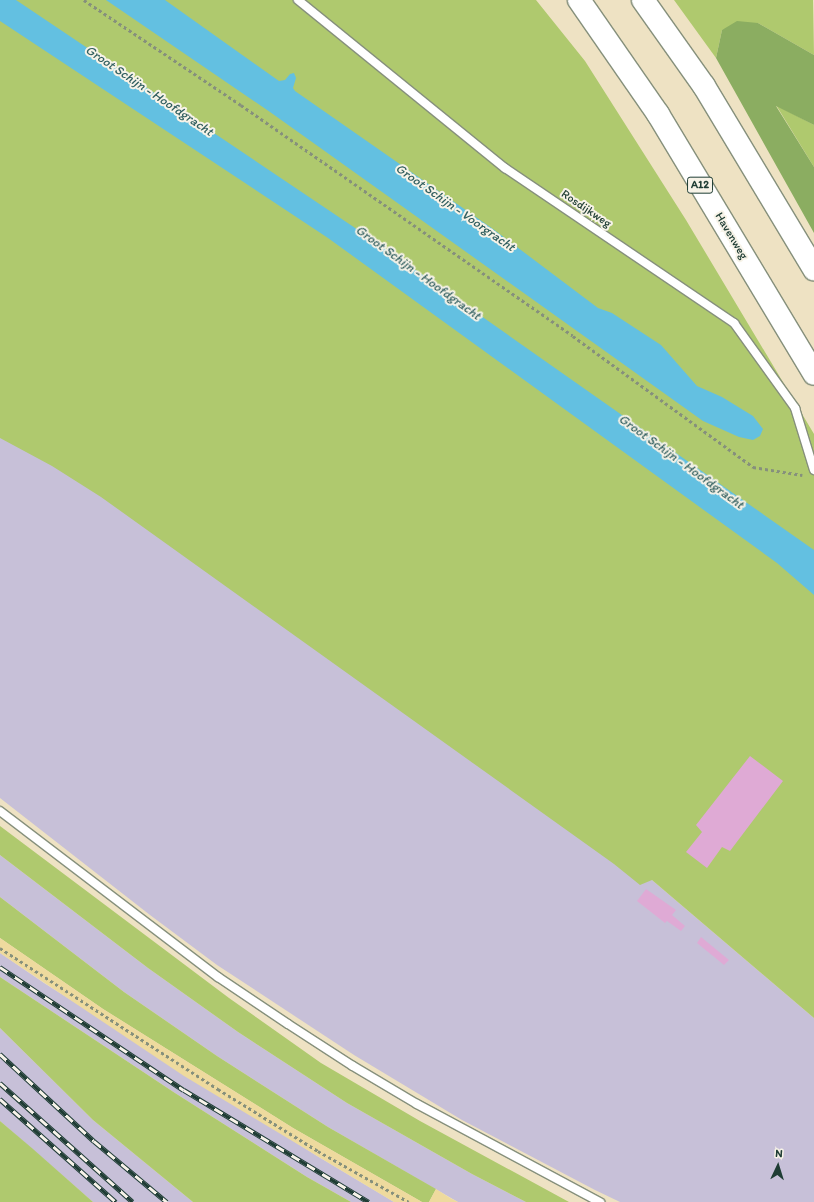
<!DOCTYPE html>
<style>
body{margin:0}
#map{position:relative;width:814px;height:1202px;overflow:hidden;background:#eee2c3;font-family:Itim,sans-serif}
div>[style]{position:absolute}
.industrial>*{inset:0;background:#c7c0d8}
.green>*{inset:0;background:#afc96e}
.forest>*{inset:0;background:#8bad61}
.sand>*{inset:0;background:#eeda9e}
.water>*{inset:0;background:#63c0e1}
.building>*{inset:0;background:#dfaad5}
.path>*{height:2.5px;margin-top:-1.25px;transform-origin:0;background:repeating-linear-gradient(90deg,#86907c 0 3px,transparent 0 6px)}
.roads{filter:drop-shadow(1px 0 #86907c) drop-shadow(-1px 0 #86907c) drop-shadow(0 1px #86907c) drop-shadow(0 -1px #86907c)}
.lane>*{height:8px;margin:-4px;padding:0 4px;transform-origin:4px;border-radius:4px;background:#fff}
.highway>*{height:22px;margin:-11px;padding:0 11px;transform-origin:11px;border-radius:11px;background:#fff}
.rail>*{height:4.5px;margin-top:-2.25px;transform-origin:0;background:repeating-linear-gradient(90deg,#f7f3e8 0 9px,#1f3d34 0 18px);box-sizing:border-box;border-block:1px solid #1f3d34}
span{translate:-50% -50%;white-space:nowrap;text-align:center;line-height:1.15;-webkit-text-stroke:4px #f7f3e8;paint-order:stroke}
.shield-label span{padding:1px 3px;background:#f7f3e8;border:1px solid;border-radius:3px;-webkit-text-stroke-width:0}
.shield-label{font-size:11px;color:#1f3d34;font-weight:700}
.street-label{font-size:12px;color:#1f3d34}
.water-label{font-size:13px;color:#305e5f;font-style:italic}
.north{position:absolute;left:758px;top:1146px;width:40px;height:40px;-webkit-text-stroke:3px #f7f3e8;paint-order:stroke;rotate:4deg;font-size:11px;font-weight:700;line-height:16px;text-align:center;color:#1f3d34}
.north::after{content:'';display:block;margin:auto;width:14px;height:18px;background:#1f3d34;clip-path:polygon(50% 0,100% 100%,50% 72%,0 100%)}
</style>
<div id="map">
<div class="industrial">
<div style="clip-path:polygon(0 366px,652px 880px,814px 1018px,814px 1202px,620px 1202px,595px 1190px,462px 1120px,354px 1055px,217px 965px,150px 915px,0 798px)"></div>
<div style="clip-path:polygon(0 855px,148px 968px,238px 1032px,347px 1103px,472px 1174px,526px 1202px,458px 1202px,328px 1127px,217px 1056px,124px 992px,0 897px)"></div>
<div style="clip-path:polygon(0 953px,44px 983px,317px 1156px,394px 1202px,351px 1202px,307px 1177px,175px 1093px,0 977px)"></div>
<div style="clip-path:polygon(0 1028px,93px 1120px,193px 1202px,93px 1202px,0 1121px)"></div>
</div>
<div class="green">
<div style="clip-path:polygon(0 0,536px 0,585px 61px,686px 220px,814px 434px,814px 1018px,652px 880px,640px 885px,614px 864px,101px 497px,52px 466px,0 438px)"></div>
<div style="clip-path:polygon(674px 0,813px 0,814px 55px,758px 23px,722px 30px,716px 58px)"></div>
<div style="clip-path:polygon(776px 105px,814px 125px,814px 167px)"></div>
<div style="clip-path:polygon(0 826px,229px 998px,321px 1063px,420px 1121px,569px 1202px,526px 1202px,472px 1174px,347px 1103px,238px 1032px,148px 968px,0 855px)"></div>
<div style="clip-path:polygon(0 897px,124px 992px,217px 1056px,328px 1127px,436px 1189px,429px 1202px,422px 1202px,293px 1128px,103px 1009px,0 938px)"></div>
<div style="clip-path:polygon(0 977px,175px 1093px,307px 1177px,351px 1202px,193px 1202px,93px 1120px,0 1028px)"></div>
<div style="clip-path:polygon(0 1121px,33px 1149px,93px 1202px,0 1202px)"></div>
</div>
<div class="forest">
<div style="clip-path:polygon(737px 21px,758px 23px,814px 55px,814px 125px,776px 106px,814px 167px,814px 233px,716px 58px,722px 30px)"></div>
</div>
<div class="sand">
<div style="clip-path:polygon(0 938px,103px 1009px,293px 1128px,422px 1202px,394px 1202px,184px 1076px,0 953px)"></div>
<div style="clip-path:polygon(436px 1189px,450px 1198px,458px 1202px,429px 1202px)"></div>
</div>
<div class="water">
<div style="clip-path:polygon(0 0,16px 0,373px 240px,814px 550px,814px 595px,777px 563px,328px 238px,0 21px)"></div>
<div style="clip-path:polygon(106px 0,165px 0,279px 81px,285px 80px,290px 74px,294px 73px,296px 78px,293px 88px,295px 91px,493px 229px,598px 308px,612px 313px,661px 345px,697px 386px,722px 397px,753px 416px,763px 429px,760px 436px,753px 440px,739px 437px,703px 421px,270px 112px)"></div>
</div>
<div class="building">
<div style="clip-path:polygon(750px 756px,783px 781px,730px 851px,722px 847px,707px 868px,686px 852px,702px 832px,696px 825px)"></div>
<div style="clip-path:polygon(646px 889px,676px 910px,672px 915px,685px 926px,681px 931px,667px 921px,665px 923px,637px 901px)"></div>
<div style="clip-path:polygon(701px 937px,729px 960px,724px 965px,697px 943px)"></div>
</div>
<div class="path">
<div style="left:84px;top:0;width:189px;rotate:33.8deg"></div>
<div style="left:241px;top:105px;width:404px;rotate:34.8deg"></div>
<div style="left:573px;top:336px;width:223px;rotate:36deg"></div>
<div style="left:753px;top:467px;width:50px;rotate:9.3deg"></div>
<div style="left:0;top:948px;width:260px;rotate:32.9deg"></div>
<div style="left:218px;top:1089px;width:118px;rotate:31.8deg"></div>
<div style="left:318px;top:1151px;width:104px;rotate:29.3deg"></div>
</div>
<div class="roads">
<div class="lane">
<div style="left:298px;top:0;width:267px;rotate:39.1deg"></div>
<div style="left:505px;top:168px;width:277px;rotate:34.1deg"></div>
<div style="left:734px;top:323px;width:105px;rotate:54.3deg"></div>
<div style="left:795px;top:408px;width:65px;rotate:73deg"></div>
<div style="left:0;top:811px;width:274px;rotate:37.3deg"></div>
<div style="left:218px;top:977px;width:84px;rotate:33.9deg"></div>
<div style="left:288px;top:1024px;width:77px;rotate:32.9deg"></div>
<div style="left:353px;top:1066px;width:74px;rotate:30.7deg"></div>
<div style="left:417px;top:1104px;width:208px;rotate:28.2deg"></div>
</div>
<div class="highway">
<div style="left:579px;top:0;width:139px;rotate:55.3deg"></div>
<div style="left:658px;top:114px;width:303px;rotate:59deg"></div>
<div style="left:643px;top:0;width:105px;rotate:54.7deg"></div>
<div style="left:704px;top:86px;width:214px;rotate:59deg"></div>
</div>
</div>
<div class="rail">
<div style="left:0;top:967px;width:221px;rotate:33.8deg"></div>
<div style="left:184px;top:1090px;width:216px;rotate:31.2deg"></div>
<div style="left:0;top:1054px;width:128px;rotate:42.8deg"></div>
<div style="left:94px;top:1141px;width:95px;rotate:39.9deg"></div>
<div style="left:0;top:1083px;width:178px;rotate:41.8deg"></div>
<div style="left:0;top:1099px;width:155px;rotate:41.6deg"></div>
</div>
<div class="shield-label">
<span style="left:700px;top:185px">A12</span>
</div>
<div class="street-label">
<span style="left:586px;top:209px;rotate:34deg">Rosdijkweg</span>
<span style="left:731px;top:236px;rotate:59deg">Havenweg</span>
</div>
<div class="water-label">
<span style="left:149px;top:91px;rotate:34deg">Groot Schijn - Hoofdgracht</span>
<span style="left:455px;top:208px;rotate:35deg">Groot Schijn - Voorgracht</span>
<span style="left:418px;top:273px;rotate:36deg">Groot Schijn - Hoofdgracht</span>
<span style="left:681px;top:462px;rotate:36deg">Groot Schijn - Hoofdgracht</span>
</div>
<div class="north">N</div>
</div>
